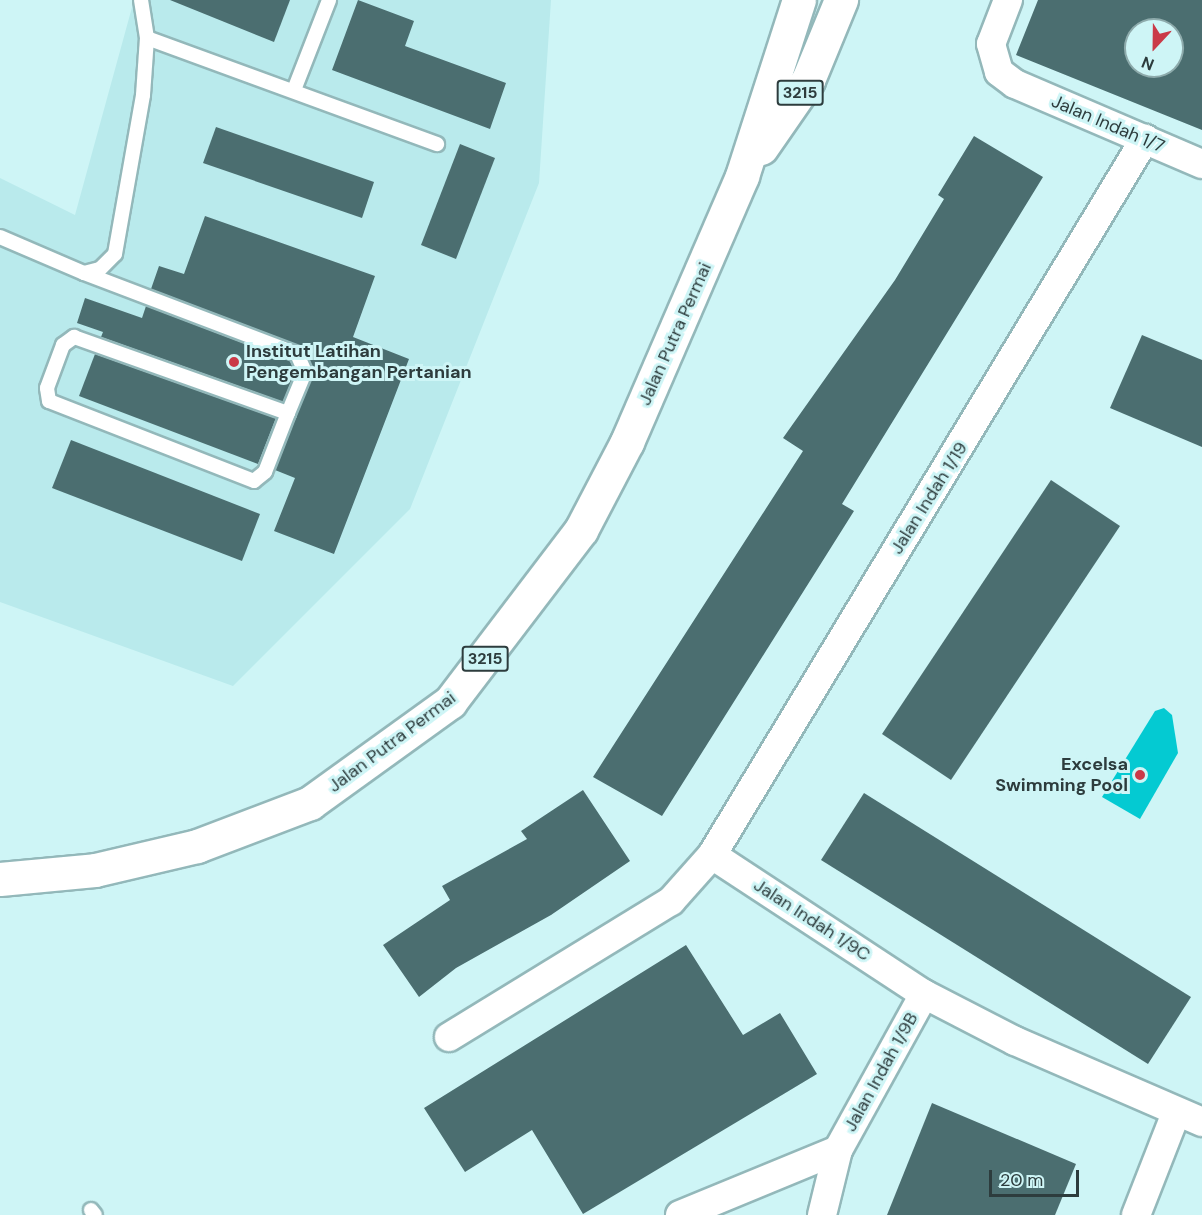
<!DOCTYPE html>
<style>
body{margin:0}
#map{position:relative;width:1202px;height:1215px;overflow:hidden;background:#cef5f6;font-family:"DM Sans",sans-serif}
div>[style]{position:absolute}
.built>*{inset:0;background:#b9eaec}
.water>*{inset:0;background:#04cad2}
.building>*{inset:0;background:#4b6e70}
.roads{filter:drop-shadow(2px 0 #93b8ba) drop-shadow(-2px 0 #93b8ba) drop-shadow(0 2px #93b8ba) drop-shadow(0 -2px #93b8ba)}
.service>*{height:14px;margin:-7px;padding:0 7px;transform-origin:7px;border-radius:7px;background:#fff}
.minor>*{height:28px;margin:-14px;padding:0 14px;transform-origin:14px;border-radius:14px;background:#fff}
.primary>*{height:33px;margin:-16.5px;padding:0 16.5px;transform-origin:16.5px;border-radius:16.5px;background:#fff}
.dots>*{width:16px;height:16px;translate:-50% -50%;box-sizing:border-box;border:3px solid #cef5f6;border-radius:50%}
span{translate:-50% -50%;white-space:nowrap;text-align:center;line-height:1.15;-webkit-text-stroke:6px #cef5f6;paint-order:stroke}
.shield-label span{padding:2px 4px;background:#cef5f6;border:2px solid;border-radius:4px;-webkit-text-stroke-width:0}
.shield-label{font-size:16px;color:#2d3c3d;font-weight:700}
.street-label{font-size:18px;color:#2d3c3d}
.poi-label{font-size:18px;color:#2d3c3d;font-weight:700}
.left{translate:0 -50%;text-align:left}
.right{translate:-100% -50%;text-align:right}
.north{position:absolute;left:1124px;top:18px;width:60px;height:60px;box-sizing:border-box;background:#cef5f6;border:2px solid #8eabac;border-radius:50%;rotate:202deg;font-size:16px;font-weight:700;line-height:24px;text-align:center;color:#2d3c3d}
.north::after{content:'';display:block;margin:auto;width:21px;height:27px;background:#ca3a48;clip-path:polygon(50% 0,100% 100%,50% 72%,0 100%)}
.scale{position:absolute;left:989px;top:1170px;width:90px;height:27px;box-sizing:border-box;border:3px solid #2d3c3d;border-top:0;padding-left:8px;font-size:18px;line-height:21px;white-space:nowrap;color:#2d3c3d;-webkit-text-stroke:4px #cef5f6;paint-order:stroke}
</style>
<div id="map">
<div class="built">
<div style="clip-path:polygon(134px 0,551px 0,539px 183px,410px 509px,233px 686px,0 602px,0 178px,75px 215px)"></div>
</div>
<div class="water">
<div style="clip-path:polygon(1164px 708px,1172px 715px,1178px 753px,1140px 819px,1102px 797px,1155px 711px)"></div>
</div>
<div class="building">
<div style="clip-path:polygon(170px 0,290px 0,274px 42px)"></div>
<div style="clip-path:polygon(358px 0,414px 21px,405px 46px,506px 83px,490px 129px,332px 70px)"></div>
<div style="clip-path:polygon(evenodd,1038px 0,1202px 0,1202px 130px,1016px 55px,1038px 0,1136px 30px,1172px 30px,1172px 66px,1136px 66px,1136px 30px)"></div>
<div style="clip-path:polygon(216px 127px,374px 182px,362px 218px,203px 163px)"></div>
<div style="clip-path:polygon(974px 136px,1043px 177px,842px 504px,854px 511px,662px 816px,593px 777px,803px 451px,783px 438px,895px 280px,944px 199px,938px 195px)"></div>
<div style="clip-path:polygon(460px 144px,495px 158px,456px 259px,421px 245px)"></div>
<div style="clip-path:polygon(205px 216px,375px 276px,353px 337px,409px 359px,334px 554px,274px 531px,295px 478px,275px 470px,314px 372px,305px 350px,151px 289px,159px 266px,184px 274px)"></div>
<div style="clip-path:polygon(85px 298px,142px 318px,146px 306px,290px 361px,295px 372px,283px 402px,101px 337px,103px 332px,77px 323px)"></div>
<div style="clip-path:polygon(1142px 335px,1202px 360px,1202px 447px,1110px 408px)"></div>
<div style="clip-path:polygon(95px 354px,276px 418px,258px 464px,79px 396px)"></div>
<div style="clip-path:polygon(71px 440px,260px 514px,242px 561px,52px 488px)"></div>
<div style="clip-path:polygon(1051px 480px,1120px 526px,951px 780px,882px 734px)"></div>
<div style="clip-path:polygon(583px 790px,630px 861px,551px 915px,456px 968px,419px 997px,383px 945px,450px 900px,442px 886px,527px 839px,521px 831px)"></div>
<div style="clip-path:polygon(864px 793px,1191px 997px,1148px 1064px,821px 860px)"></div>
<div style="clip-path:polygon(686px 945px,743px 1035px,780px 1013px,817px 1074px,583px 1214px,532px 1130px,465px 1172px,424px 1108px)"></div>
<div style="clip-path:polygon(932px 1103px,1076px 1164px,1055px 1215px,887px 1215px)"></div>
</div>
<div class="roads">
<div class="service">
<div style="left:147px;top:38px;width:309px;rotate:20.1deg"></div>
<div style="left:294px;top:90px;width:97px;rotate:-68.7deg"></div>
<div style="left:0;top:237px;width:91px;rotate:23.2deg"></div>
<div style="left:84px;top:273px;width:16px;rotate:-14deg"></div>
<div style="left:100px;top:269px;width:21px;rotate:-45deg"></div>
<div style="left:115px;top:254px;width:161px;rotate:-80deg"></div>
<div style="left:143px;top:95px;width:57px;rotate:-86deg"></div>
<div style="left:147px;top:38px;width:38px;rotate:-99deg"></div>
<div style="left:84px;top:273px;width:228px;rotate:20.8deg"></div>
<div style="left:297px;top:354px;width:20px;rotate:66deg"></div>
<div style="left:305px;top:372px;width:44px;rotate:112.5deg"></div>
<div style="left:288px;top:413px;width:63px;rotate:111.3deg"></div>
<div style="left:265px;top:472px;width:14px;rotate:141deg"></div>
<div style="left:254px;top:481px;width:220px;rotate:-158.7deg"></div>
<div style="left:49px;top:401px;width:13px;rotate:-99deg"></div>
<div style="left:47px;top:388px;width:46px;rotate:-69.6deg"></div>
<div style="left:63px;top:345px;width:14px;rotate:-36deg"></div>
<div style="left:74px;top:337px;width:227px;rotate:19.6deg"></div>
<div style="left:91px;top:1210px;width:6px;rotate:51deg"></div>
</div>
<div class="minor">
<div style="left:1008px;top:0;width:47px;rotate:111.1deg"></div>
<div style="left:991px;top:44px;width:29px;rotate:74deg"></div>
<div style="left:999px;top:72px;width:20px;rotate:37deg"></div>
<div style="left:1015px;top:84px;width:203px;rotate:23.2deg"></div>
<div style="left:712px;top:855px;width:254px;rotate:33.3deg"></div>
<div style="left:924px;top:994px;width:102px;rotate:27.3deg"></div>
<div style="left:1015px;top:1041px;width:204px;rotate:23.4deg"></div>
<div style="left:449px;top:1037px;width:260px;rotate:-31.5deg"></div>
<div style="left:671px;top:901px;width:62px;rotate:-48.3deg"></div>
<div style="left:712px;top:855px;width:837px;rotate:-58.84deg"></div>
<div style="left:680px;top:1215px;width:171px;rotate:-22.4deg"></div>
<div style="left:822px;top:1215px;width:67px;rotate:-76.2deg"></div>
<div style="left:838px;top:1150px;width:178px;rotate:-61.1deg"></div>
<div style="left:1136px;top:1215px;width:110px;rotate:-68.6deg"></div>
</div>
<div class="primary">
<div style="left:761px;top:148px;width:83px;rotate:-55.3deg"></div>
<div style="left:808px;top:80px;width:87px;rotate:-67.6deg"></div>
<div style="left:0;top:879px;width:95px;rotate:-5.4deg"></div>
<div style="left:95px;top:870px;width:105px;rotate:-13.2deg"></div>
<div style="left:197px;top:846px;width:121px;rotate:-20.8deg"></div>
<div style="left:310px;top:803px;width:173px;rotate:-35.8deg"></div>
<div style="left:450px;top:702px;width:216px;rotate:-52.7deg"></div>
<div style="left:581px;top:530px;width:99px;rotate:-62.4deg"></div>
<div style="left:627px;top:442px;width:290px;rotate:-66.6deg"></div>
<div style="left:742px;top:176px;width:185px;rotate:-72.1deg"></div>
</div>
</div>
<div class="dots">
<div style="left:234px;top:362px;background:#ca3a48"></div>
<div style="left:1140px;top:775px;background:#ca3a48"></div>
</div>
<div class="shield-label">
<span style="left:800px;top:93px">3215</span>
<span style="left:485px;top:659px">3215</span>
</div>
<div class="street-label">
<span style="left:1108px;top:124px;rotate:23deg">Jalan Indah 1/7</span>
<span style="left:675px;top:334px;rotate:-66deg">Jalan Putra Permai</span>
<span style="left:929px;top:498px;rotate:-58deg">Jalan Indah 1/19</span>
<span style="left:392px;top:742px;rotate:-37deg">Jalan Putra Permai</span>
<span style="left:812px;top:920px;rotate:33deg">Jalan Indah 1/9C</span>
<span style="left:881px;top:1072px;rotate:-61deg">Jalan Indah 1/9B</span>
</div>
<div class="poi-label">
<span class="left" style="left:246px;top:362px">Institut Latihan<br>Pengembangan Pertanian</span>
<span class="right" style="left:1128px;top:775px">Excelsa<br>Swimming Pool</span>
</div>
<div class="north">N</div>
<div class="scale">20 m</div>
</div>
